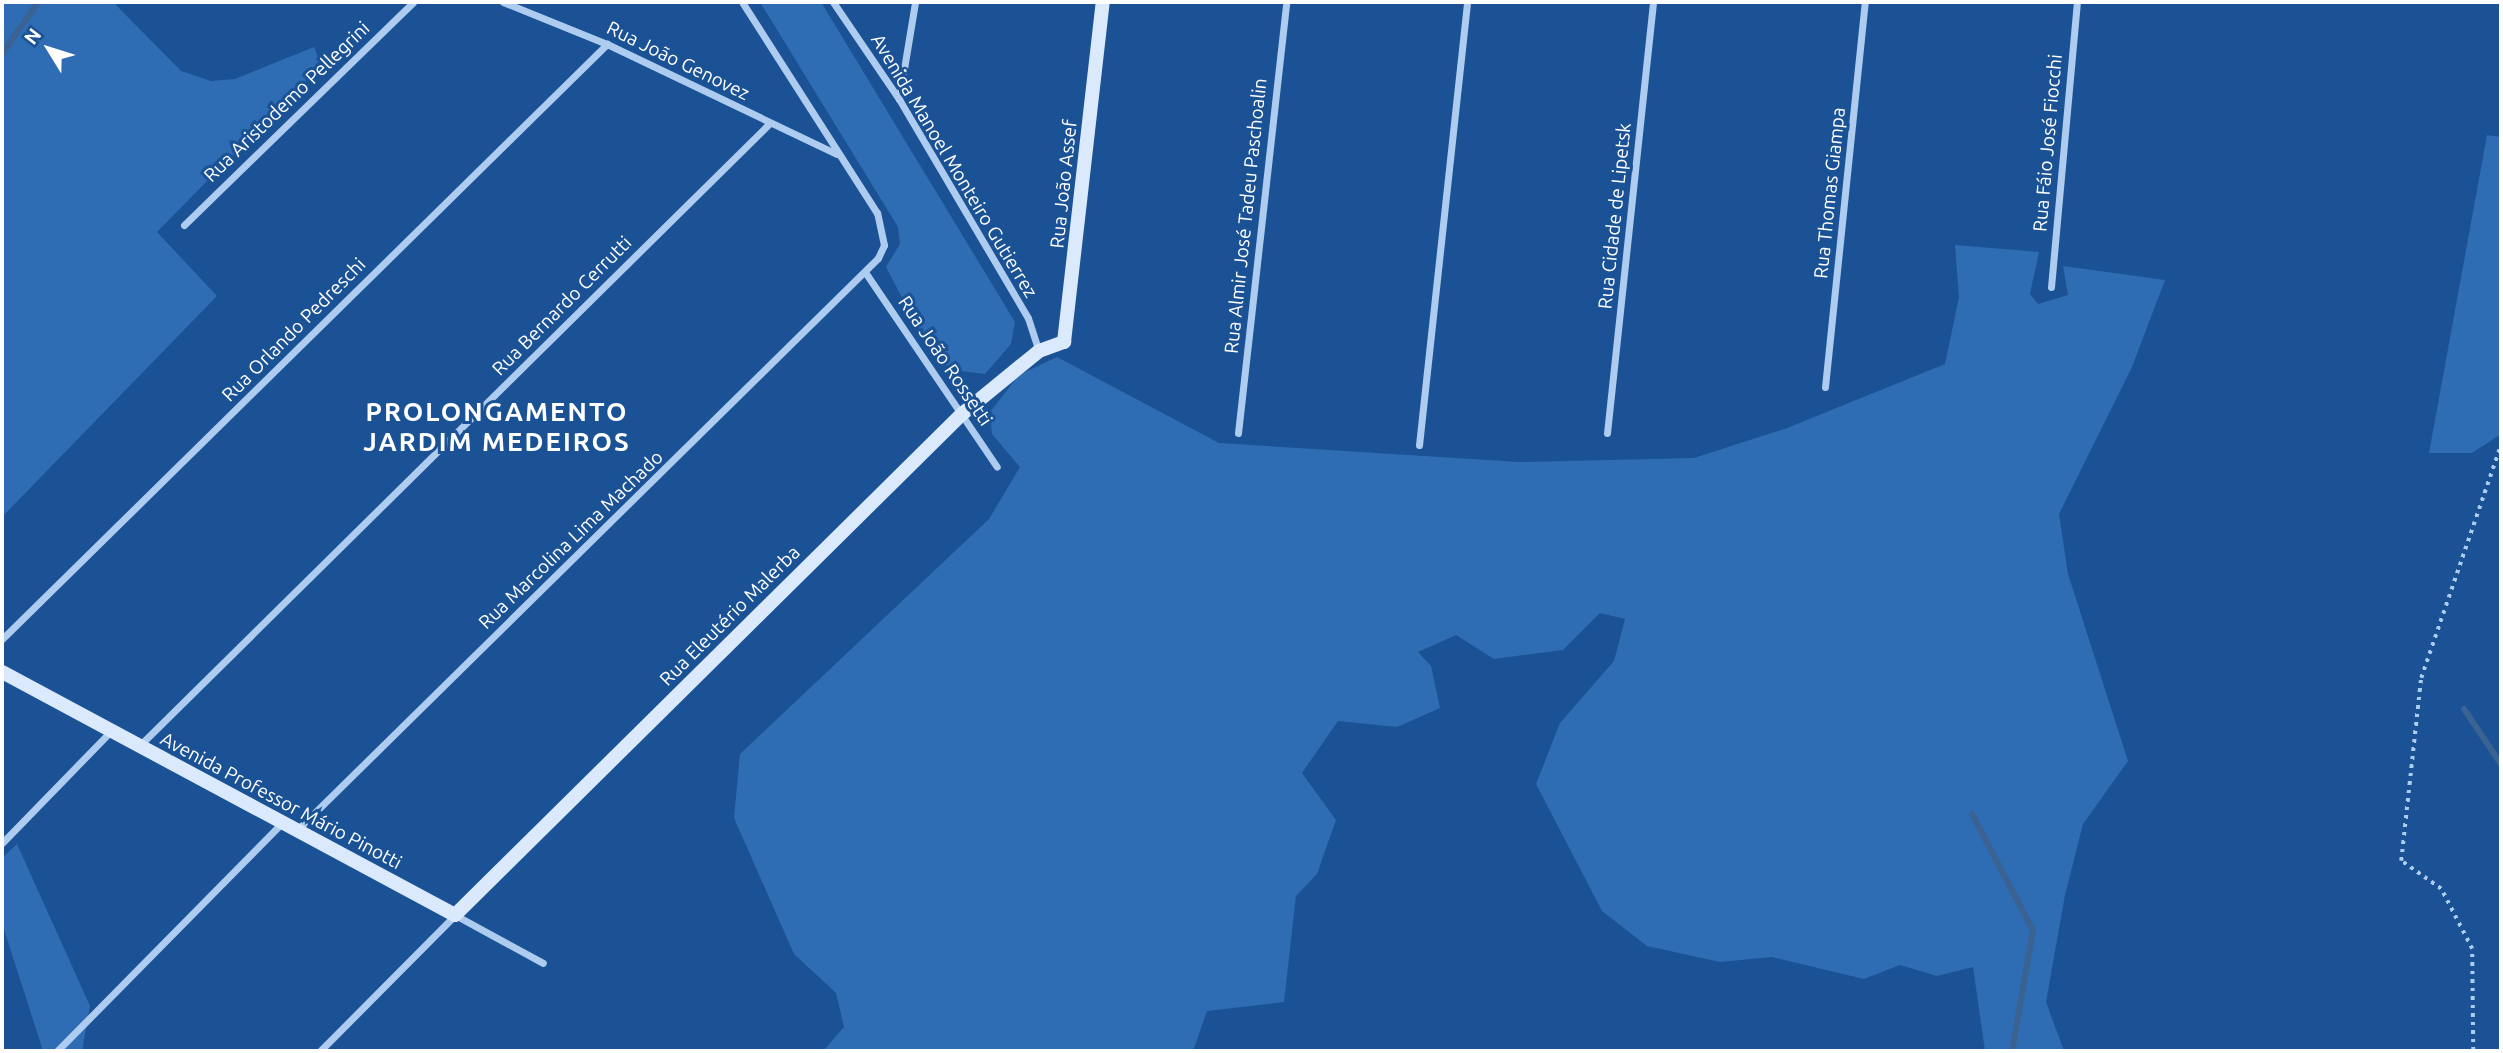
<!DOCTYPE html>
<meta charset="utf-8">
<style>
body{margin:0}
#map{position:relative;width:2503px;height:1053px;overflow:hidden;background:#1a5295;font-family:Ubuntu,sans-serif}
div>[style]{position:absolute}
.green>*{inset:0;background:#2e6cb3}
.stream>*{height:6px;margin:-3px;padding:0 3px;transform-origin:3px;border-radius:3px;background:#3a6292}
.path>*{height:3.5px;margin-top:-1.75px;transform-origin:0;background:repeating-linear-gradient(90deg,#adccf0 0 3.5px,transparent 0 8.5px)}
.street>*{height:7px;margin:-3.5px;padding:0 3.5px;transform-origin:3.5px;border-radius:3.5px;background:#adccf0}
.secondary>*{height:14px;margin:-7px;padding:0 7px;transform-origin:7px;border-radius:7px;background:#dae9fb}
span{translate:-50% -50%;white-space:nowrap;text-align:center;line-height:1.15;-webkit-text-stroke:6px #1a5295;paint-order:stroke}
.street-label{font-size:19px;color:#fff}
.district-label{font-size:26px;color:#fff;font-weight:700;letter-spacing:2px}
.frame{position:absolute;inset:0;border:4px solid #fff;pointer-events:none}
.north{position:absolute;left:14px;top:14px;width:70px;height:70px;-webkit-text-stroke:5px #1a5295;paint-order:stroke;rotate:308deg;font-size:19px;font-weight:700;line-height:28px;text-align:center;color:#fff}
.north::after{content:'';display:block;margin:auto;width:24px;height:32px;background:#fff;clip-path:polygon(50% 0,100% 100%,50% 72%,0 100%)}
</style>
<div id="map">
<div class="green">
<div style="clip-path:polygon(2px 2px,113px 2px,181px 71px,211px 81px,235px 79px,314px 47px,321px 65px,157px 232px,217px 296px,2px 517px)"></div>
<div style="clip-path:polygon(760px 2px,821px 2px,1015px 322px,1011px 344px,985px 374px,952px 370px,932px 355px,886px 267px,900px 244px,898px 227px)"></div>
<div style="clip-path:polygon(2487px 135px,2501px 137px,2501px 434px,2472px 453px,2429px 453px)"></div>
<div style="clip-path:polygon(1955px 245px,2039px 252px,2030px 294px,2038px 304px,2068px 295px,2063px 266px,2165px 280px,2132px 367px,2059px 514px,2068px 574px,2128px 761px,2083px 824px,2065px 895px,2046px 1002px,2064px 1051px,1985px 1051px,1973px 967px,1937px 976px,1900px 965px,1864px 979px,1772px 957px,1720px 962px,1647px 946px,1602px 911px,1536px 784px,1560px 723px,1614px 661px,1625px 619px,1600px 613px,1563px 650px,1494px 659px,1456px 635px,1418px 652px,1431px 666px,1440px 708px,1397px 727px,1338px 721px,1302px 773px,1336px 820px,1317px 874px,1296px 896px,1284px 1002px,1207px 1011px,1193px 1051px,823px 1051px,844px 1027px,836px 993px,794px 954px,734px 818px,740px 754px,989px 519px,1020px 467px,992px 434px,990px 412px,1019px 375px,1057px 357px,1219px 443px,1519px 462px,1694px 458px,1787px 428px,1945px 364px,1959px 297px)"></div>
<div style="clip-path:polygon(17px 844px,90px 1006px,82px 1051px,43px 1051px,2px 923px,2px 858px)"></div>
</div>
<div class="stream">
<div style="left:2px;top:54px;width:63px;rotate:-55.3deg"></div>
<div style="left:2464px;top:709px;width:66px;rotate:56.1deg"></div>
<div style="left:1972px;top:814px;width:131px;rotate:62.3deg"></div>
<div style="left:2033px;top:930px;width:123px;rotate:99.8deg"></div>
</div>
<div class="path">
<div style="left:2473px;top:1051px;width:102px;rotate:-90.6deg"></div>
<div style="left:2472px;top:949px;width:68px;rotate:-117.3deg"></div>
<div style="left:2441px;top:889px;width:49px;rotate:-145deg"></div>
<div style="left:2401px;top:861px;width:184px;rotate:-83.8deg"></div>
<div style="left:2421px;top:678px;width:247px;rotate:-71.1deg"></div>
</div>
<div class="street">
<div style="left:503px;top:2px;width:112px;rotate:22deg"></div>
<div style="left:607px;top:44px;width:255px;rotate:25.6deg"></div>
<div style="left:833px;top:2px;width:117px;rotate:55.8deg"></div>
<div style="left:899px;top:99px;width:254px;rotate:59.5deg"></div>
<div style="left:1028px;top:318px;width:35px;rotate:72deg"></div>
<div style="left:899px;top:99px;width:98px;rotate:-80.6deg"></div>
<div style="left:184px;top:225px;width:320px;rotate:-44.2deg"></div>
<div style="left:865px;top:272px;width:235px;rotate:55.9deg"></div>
<div style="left:2051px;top:287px;width:286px;rotate:-84.8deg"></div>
<div style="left:1825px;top:387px;width:387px;rotate:-84.1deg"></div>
<div style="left:1238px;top:433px;width:434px;rotate:-83.6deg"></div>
<div style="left:1607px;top:433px;width:433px;rotate:-83.9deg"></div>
<div style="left:1419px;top:445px;width:446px;rotate:-83.8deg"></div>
<div style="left:2px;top:639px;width:849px;rotate:-44.52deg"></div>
<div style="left:138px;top:747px;width:888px;rotate:-44.64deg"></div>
<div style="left:297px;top:830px;width:815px;rotate:-44.55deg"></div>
<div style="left:878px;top:258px;width:14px;rotate:-65deg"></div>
<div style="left:884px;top:245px;width:33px;rotate:-102deg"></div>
<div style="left:877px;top:213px;width:250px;rotate:-122.6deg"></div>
<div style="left:2px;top:843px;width:155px;rotate:-45.8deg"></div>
<div style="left:57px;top:1051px;width:322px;rotate:-45.4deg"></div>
<div style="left:320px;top:1051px;width:192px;rotate:-45.2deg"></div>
<div style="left:455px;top:915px;width:100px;rotate:28.6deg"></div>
</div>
<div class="secondary">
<div style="left:2px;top:672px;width:514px;rotate:28.21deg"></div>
<div style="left:455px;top:915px;width:713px;rotate:-44.66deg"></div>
<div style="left:962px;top:414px;width:99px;rotate:-39.3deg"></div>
<div style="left:1039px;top:351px;width:27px;rotate:-20deg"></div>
<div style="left:1064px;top:342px;width:342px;rotate:-83.5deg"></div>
</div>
<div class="street-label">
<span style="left:678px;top:61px;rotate:26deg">Rua João Genovez</span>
<span style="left:287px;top:102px;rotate:-44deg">Rua Aristodemo Pellegrini</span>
<span style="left:2048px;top:143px;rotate:-85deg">Rua Fáio José Fiocchi</span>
<span style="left:954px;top:166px;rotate:59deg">Avenida Manoel Monteiro Gutierrez</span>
<span style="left:1064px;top:184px;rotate:-84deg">Rua João Assef</span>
<span style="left:1830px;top:193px;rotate:-84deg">Rua Thomas Giampa</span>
<span style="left:1246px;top:216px;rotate:-84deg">Rua Almir José Tadeu Paschoalin</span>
<span style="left:1615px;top:216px;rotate:-84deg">Rua Cidade de Lipetsk</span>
<span style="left:562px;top:306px;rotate:-45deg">Rua Bernardo Cerrutti</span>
<span style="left:294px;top:330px;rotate:-45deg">Rua Orlando Pedreschi</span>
<span style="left:945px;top:361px;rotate:56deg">Rua João Rossetti</span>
<span style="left:571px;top:540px;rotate:-44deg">Rua Marcolina Lima Machado</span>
<span style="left:730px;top:616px;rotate:-45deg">Rua Eleutério Malerba</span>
<span style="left:281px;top:801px;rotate:28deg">Avenida Professor Mário Pinotti</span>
</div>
<div class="district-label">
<span style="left:497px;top:427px">PROLONGAMENTO<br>JARDIM MEDEIROS</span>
</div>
<div class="frame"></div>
<div class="north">N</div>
</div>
